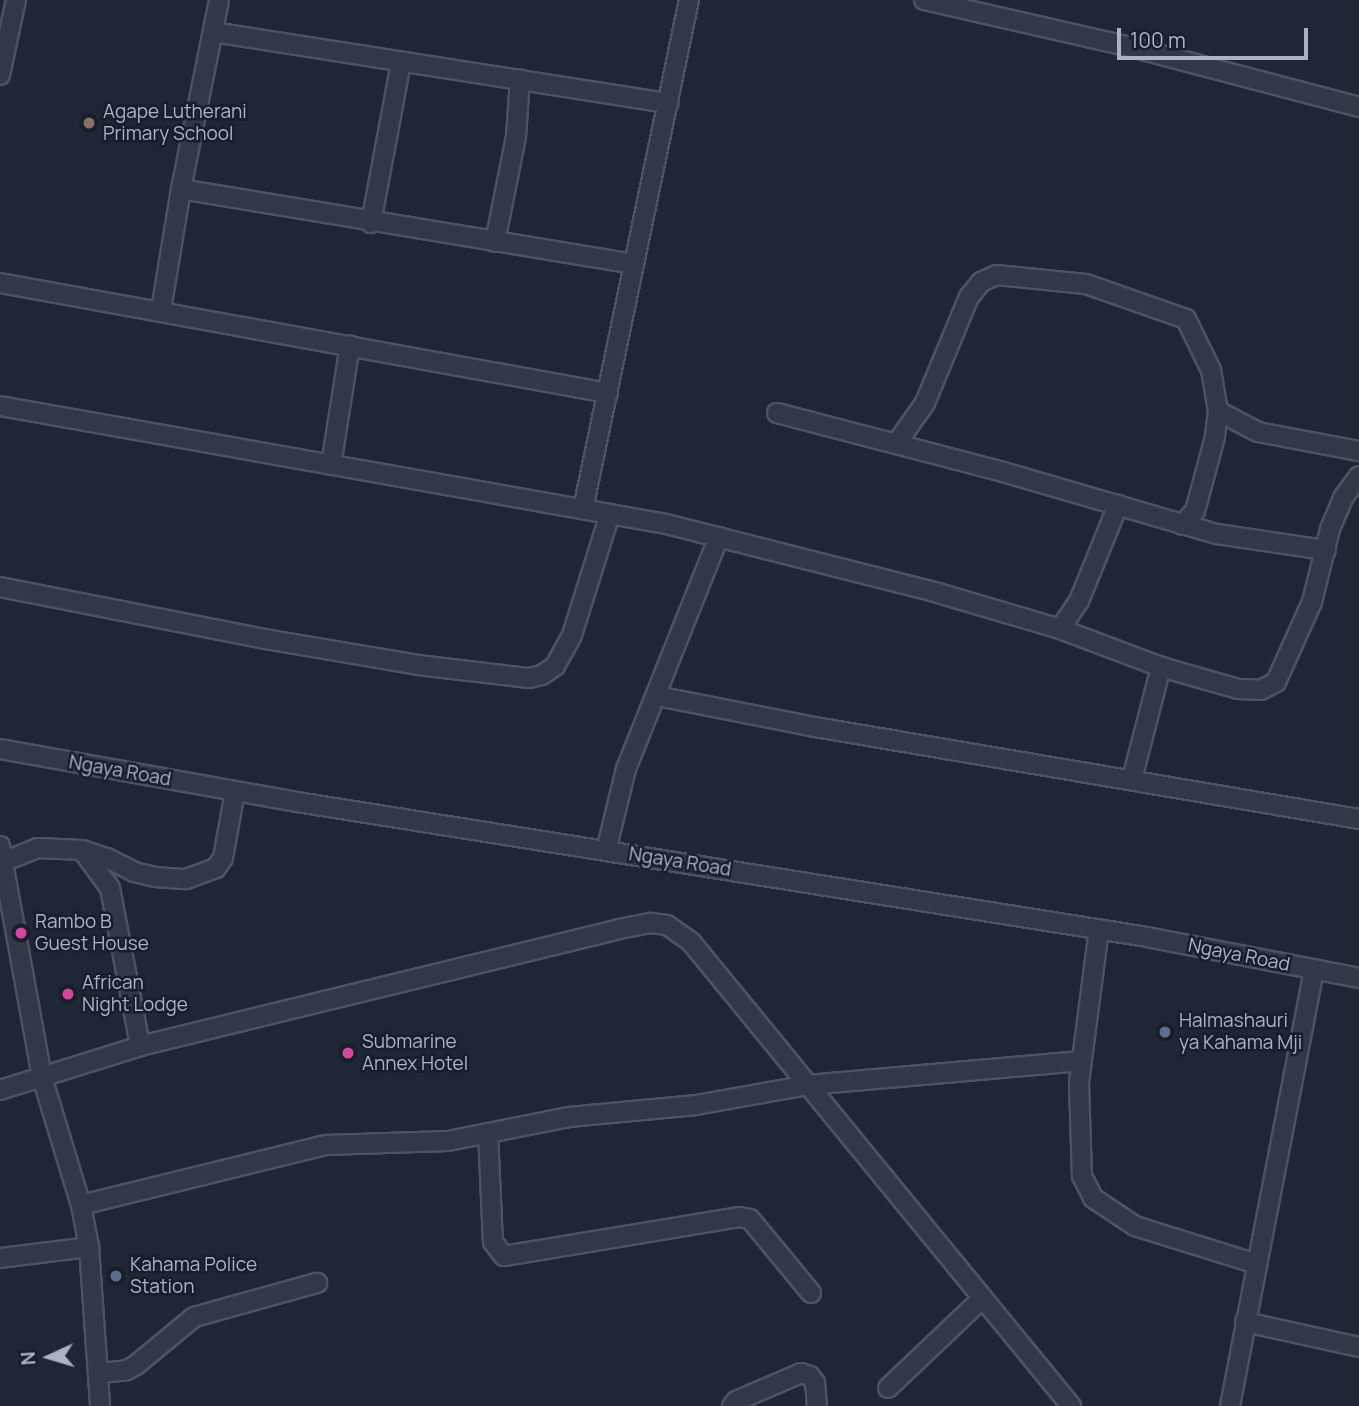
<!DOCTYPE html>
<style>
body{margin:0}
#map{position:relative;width:1359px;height:1406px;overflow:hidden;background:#1f2635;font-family:Manrope,sans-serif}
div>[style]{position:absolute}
.roads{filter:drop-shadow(2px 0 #4d5361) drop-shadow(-2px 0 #4d5361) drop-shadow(0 2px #4d5361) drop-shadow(0 -2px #4d5361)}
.minor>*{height:18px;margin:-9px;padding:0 9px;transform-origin:9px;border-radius:9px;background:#323845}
.dots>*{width:19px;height:19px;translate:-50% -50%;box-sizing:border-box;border:4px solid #181e2a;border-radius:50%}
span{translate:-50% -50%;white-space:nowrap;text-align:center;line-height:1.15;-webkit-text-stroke:5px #181e2a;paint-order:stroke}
.poi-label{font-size:19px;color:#acb3c3}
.left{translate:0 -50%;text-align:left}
.street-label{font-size:19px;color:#acb3c3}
.north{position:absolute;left:14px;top:1322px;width:70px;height:70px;-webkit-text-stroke:5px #181e2a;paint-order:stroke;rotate:266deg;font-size:19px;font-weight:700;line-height:28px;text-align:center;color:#acb3c3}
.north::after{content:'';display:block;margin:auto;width:24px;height:32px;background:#acb3c3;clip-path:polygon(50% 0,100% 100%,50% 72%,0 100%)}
.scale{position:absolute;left:1117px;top:28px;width:191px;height:32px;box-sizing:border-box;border:4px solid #acb3c3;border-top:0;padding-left:9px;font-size:21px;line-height:24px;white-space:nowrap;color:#acb3c3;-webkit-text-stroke:5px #181e2a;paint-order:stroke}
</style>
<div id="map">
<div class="roads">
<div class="minor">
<div style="left:924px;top:0;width:212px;rotate:12.8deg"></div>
<div style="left:1131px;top:47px;width:236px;rotate:14.7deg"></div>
<div style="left:213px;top:32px;width:461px;rotate:8.9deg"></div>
<div style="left:0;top:75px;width:77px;rotate:-78deg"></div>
<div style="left:181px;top:189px;width:457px;rotate:9.4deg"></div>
<div style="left:371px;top:223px;width:164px;rotate:-79.4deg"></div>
<div style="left:495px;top:242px;width:107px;rotate:-78.7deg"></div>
<div style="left:516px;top:137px;width:58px;rotate:-86.1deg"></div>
<div style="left:0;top:283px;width:618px;rotate:10.26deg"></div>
<div style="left:161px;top:310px;width:123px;rotate:-80.6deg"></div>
<div style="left:181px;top:189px;width:193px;rotate:-78.6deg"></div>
<div style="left:0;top:406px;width:676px;rotate:10.05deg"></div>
<div style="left:666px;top:524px;width:281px;rotate:14.2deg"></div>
<div style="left:938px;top:593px;width:127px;rotate:16.4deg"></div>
<div style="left:1060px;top:629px;width:108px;rotate:20.6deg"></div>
<div style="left:1161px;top:667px;width:80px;rotate:15.9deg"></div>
<div style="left:1238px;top:689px;width:23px;rotate:2deg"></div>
<div style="left:1261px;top:690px;width:17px;rotate:-28deg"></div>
<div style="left:1276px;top:682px;width:88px;rotate:-65.8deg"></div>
<div style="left:1312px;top:602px;width:75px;rotate:-76.1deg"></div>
<div style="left:1330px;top:529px;width:34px;rotate:-67deg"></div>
<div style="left:1343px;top:498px;width:27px;rotate:-54deg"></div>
<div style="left:1218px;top:411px;width:45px;rotate:27.7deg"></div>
<div style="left:1258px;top:432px;width:103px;rotate:10.7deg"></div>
<div style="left:777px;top:413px;width:234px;rotate:14.6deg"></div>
<div style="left:1003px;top:472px;width:223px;rotate:16.2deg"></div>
<div style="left:1217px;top:534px;width:110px;rotate:8.4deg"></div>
<div style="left:896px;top:444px;width:50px;rotate:-54.7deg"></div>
<div style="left:925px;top:403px;width:115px;rotate:-67.5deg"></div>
<div style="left:969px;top:297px;width:19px;rotate:-51deg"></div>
<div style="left:981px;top:282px;width:17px;rotate:-24deg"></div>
<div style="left:997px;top:275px;width:89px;rotate:5.8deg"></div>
<div style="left:1086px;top:284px;width:106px;rotate:19.3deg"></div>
<div style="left:1186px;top:319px;width:57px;rotate:63.9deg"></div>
<div style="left:1211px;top:370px;width:42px;rotate:80.3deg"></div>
<div style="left:1218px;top:411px;width:26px;rotate:97deg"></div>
<div style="left:1215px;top:437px;width:77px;rotate:105.1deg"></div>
<div style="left:1195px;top:511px;width:19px;rotate:133deg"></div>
<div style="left:331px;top:465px;width:121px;rotate:-81deg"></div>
<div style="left:583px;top:509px;width:520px;rotate:-78.24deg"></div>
<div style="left:0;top:587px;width:270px;rotate:11.1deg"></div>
<div style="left:265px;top:639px;width:155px;rotate:9.6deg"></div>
<div style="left:418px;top:665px;width:112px;rotate:6.7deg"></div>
<div style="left:529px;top:678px;width:13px;rotate:-13deg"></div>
<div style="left:542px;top:675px;width:16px;rotate:-35deg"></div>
<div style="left:555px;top:666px;width:35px;rotate:-61deg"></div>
<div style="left:572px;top:635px;width:127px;rotate:-72.6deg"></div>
<div style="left:1060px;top:629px;width:34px;rotate:-56deg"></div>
<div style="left:1079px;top:601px;width:104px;rotate:-67.9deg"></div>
<div style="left:657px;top:696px;width:161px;rotate:11.1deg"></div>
<div style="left:815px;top:727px;width:552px;rotate:9.6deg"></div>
<div style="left:0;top:749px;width:302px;rotate:10.1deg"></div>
<div style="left:297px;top:802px;width:861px;rotate:9.02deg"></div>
<div style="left:1147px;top:937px;width:216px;rotate:10.9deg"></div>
<div style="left:1132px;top:779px;width:116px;rotate:-75.5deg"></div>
<div style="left:0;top:846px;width:235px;rotate:79.7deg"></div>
<div style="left:42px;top:1077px;width:134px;rotate:73.1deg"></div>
<div style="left:81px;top:1205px;width:43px;rotate:79.2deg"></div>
<div style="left:89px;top:1247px;width:159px;rotate:86deg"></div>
<div style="left:82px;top:850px;width:47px;rotate:53.6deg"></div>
<div style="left:110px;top:888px;width:161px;rotate:79.2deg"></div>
<div style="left:606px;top:851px;width:84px;rotate:-76.3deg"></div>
<div style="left:626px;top:769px;width:250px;rotate:-68.2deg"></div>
<div style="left:0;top:863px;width:41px;rotate:-21.5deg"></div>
<div style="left:38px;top:848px;width:44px;rotate:2.6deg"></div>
<div style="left:82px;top:850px;width:26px;rotate:18deg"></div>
<div style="left:107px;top:858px;width:30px;rotate:27deg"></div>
<div style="left:134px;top:872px;width:22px;rotate:13deg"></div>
<div style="left:155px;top:877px;width:31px;rotate:4deg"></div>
<div style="left:186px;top:879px;width:32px;rotate:-20deg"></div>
<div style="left:216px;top:868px;width:12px;rotate:-55deg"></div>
<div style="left:223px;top:858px;width:68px;rotate:-79.8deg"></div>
<div style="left:1099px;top:929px;width:155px;rotate:97.4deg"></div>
<div style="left:1079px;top:1083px;width:93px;rotate:88.2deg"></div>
<div style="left:1082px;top:1176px;width:25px;rotate:63deg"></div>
<div style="left:1093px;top:1198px;width:50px;rotate:33.7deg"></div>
<div style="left:1135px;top:1226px;width:128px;rotate:17.3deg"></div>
<div style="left:0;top:1090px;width:147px;rotate:-17.4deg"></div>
<div style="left:140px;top:1046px;width:493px;rotate:-13.7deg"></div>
<div style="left:619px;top:929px;width:33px;rotate:-11deg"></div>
<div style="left:651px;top:923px;width:16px;rotate:7deg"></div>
<div style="left:667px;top:925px;width:29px;rotate:35deg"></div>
<div style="left:691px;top:942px;width:600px;rotate:50.68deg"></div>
<div style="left:488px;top:1133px;width:109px;rotate:87.4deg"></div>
<div style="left:493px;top:1242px;width:18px;rotate:52deg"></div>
<div style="left:504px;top:1256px;width:238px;rotate:-9.4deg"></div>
<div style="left:739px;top:1217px;width:11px;rotate:10deg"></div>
<div style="left:750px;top:1219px;width:96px;rotate:50.5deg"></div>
<div style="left:81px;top:1205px;width:252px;rotate:-13.8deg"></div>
<div style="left:326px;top:1145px;width:122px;rotate:-1.9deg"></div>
<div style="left:448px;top:1141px;width:123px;rotate:-11.2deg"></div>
<div style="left:569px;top:1117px;width:128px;rotate:-5.4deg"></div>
<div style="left:696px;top:1105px;width:114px;rotate:-10.1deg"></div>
<div style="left:808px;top:1085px;width:274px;rotate:-5deg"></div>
<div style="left:0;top:1258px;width:90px;rotate:-7deg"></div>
<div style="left:1245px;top:1322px;width:117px;rotate:12.4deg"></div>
<div style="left:100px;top:1373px;width:27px;rotate:-6deg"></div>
<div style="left:127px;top:1370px;width:10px;rotate:-29deg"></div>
<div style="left:136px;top:1365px;width:75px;rotate:-39.6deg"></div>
<div style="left:194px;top:1317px;width:128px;rotate:-15.5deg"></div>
<div style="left:888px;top:1388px;width:131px;rotate:-43.5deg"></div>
<div style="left:732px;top:1406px;width:6px;rotate:-51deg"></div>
<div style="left:736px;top:1401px;width:71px;rotate:-23.3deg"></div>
<div style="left:801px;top:1373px;width:9px;rotate:18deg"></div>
<div style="left:810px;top:1376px;width:9px;rotate:54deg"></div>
<div style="left:815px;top:1383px;width:23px;rotate:85deg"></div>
<div style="left:1230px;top:1406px;width:445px;rotate:-79.1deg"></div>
</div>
</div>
<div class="dots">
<div style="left:89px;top:123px;background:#8d6e63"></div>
<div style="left:21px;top:933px;background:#d1479c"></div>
<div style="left:68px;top:994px;background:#d1479c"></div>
<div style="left:1165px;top:1032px;background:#5c6f8a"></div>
<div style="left:348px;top:1053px;background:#d1479c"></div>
<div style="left:116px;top:1276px;background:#5c6f8a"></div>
</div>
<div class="poi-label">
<span class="left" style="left:103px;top:123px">Agape Lutherani<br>Primary School</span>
<span class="left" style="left:35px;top:933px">Rambo B<br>Guest House</span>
<span class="left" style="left:82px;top:994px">African<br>Night Lodge</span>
<span class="left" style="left:1179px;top:1032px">Halmashauri<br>ya Kahama Mji</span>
<span class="left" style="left:362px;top:1053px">Submarine<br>Annex Hotel</span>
<span class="left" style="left:130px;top:1276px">Kahama Police<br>Station</span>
</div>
<div class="street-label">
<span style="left:120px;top:771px;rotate:10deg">Ngaya Road</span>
<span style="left:680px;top:862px;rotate:9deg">Ngaya Road</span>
<span style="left:1239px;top:955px;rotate:11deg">Ngaya Road</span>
</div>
<div class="north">N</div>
<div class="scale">100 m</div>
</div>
